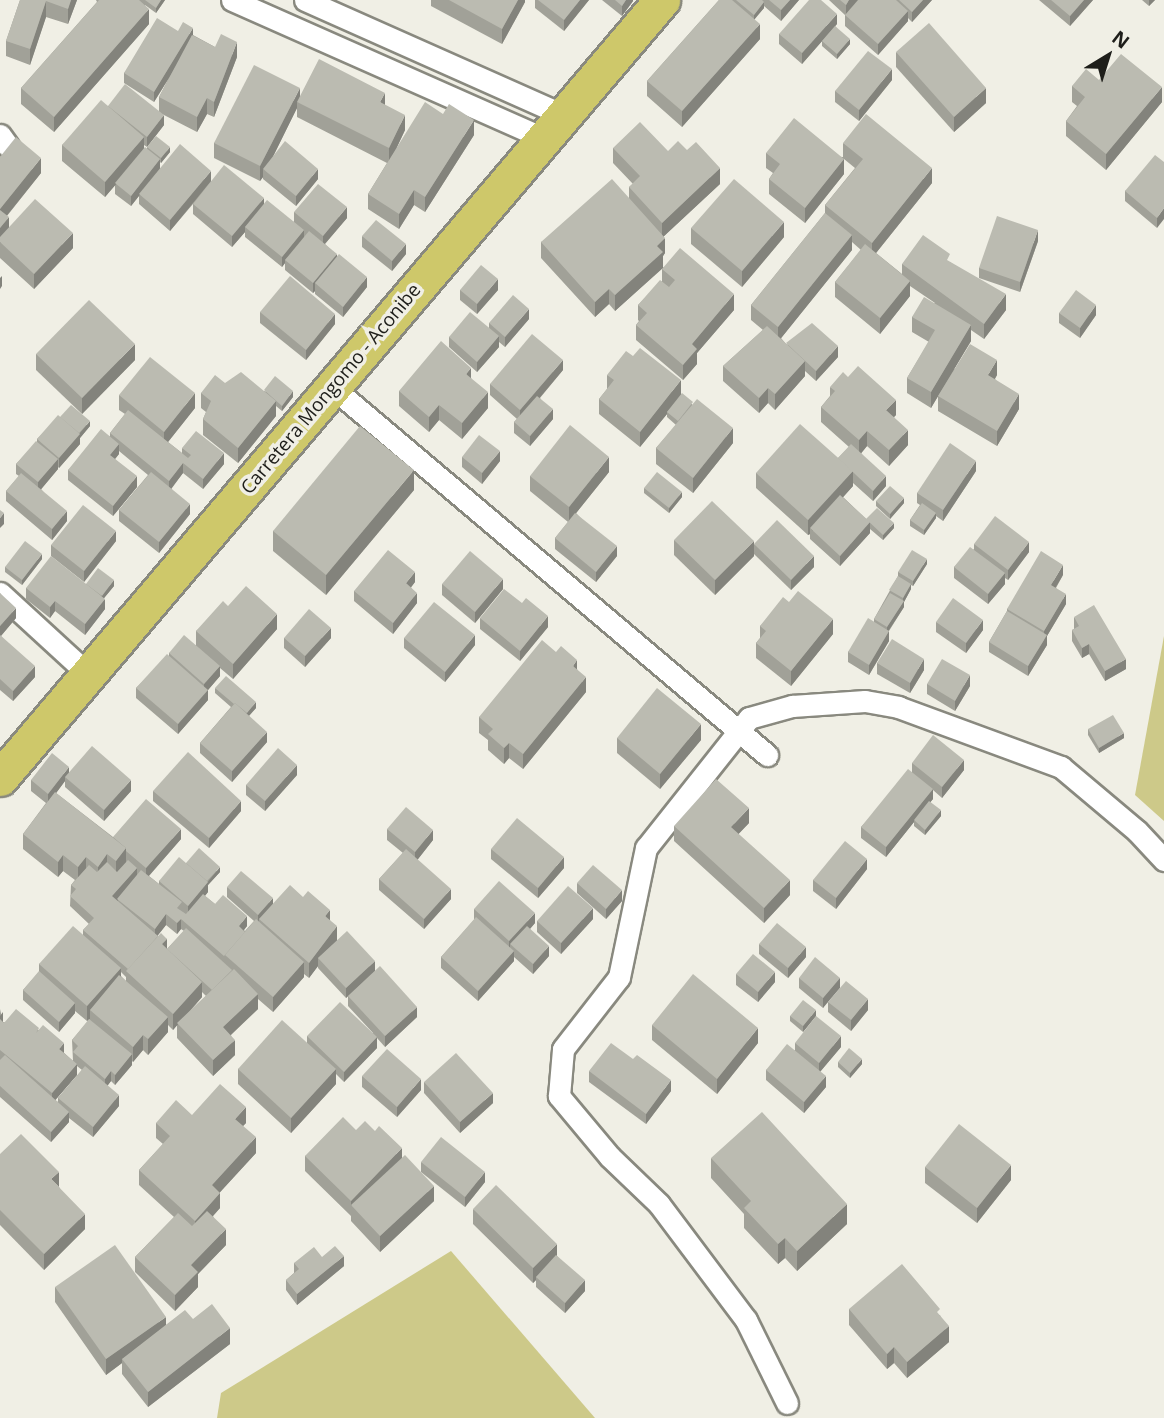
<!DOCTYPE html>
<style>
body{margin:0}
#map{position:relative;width:1164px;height:1418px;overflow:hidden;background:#f0efe5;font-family:"Open Sans",sans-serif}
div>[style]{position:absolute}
.green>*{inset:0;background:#cdc989}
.roads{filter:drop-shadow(2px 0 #89897f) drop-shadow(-2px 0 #89897f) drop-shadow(0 2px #89897f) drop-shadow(0 -2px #89897f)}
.minor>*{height:21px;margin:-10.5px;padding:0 10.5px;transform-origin:10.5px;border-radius:10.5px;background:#fff}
.primary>*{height:35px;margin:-17.5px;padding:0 17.5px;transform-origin:17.5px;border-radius:17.5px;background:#cec86a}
.wall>*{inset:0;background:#a1a198}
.shaded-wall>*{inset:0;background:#83837c}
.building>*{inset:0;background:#bbbbb1}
span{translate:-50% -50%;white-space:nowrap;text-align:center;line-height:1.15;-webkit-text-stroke:7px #f0efe5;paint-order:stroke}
.street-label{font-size:19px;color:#1e1e1a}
.north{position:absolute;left:1073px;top:21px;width:70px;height:70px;-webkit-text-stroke:5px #f0efe5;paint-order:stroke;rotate:38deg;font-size:19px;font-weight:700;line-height:28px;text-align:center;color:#1e1e1a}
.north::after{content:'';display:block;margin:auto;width:24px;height:32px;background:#1e1e1a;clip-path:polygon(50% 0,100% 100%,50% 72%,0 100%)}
</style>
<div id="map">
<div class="green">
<div style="clip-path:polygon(1164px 636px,1164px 821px,1135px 795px)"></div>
<div style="clip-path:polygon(451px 1251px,595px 1418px,217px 1418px,221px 1393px)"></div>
</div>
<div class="roads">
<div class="minor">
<div style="left:232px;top:0;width:340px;rotate:23.9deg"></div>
<div style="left:305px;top:0;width:282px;rotate:24deg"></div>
<div style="left:0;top:135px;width:14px;rotate:54deg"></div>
<div style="left:332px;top:387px;width:570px;rotate:40.23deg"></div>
<div style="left:0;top:593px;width:120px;rotate:42.6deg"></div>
<div style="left:787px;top:1403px;width:93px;rotate:-116.3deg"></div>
<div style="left:746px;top:1320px;width:145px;rotate:-126.9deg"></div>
<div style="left:659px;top:1204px;width:68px;rotate:-136.2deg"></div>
<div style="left:610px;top:1157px;width:80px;rotate:-129.9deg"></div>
<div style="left:559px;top:1096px;width:47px;rotate:-85.1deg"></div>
<div style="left:563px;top:1049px;width:91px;rotate:-52.1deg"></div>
<div style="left:619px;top:977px;width:132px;rotate:-78.2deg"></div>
<div style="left:646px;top:848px;width:166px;rotate:-51.6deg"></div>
<div style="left:749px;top:718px;width:45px;rotate:-15.6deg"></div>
<div style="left:792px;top:706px;width:73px;rotate:-3.9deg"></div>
<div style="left:865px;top:701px;width:34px;rotate:10deg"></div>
<div style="left:898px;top:707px;width:174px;rotate:20.2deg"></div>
<div style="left:1061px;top:767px;width:99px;rotate:40.1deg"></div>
<div style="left:1137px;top:831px;width:40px;rotate:47deg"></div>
</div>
<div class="primary">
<div style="left:0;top:778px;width:1022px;rotate:-49.61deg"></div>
</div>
</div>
<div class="wall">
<div style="clip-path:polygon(20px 0,77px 0,68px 24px,46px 17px,30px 65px,6px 56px,6px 41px)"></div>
<div style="clip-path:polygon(96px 0,165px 0,156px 13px,145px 5px,149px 24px,54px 132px,21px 104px,21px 88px,97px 2px)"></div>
<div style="clip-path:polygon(431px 0,525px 0,525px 2px,502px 44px,431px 6px)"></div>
<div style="clip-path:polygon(535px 0,589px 0,564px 31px,535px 8px)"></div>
<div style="clip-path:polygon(602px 0,633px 0,633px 1px,622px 16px)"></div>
<div style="clip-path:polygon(719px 0,799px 0,781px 21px,764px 6px,764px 8px,754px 19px,760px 39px,682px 127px,647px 96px,647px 81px)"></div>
<div style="clip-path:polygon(829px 0,932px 0,912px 22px,908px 18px,908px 21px,878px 55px,845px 26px,845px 15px)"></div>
<div style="clip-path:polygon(1039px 0,1093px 0,1070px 26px)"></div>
<div style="clip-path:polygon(1142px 0,1155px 0,1149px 6px)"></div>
<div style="clip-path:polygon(837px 24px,835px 26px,850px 44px,837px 59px,822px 46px,822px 41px,802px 64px,779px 44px,779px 34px)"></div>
<div style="clip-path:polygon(178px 31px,193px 35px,215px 47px,237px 57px,214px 117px,207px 114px,197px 132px,162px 114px,164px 125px,147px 147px,144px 145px,144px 148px,147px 149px,147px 147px,170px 152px,161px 163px,160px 162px,160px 168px,211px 181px,264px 204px,294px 222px,294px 212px,347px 218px,325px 244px,367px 287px,343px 317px,315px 294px,315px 291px,313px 293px,285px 270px,285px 263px,282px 267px,245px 237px,245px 232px,232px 247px,193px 214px,193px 204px,170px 231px,139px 204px,139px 196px,131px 206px,115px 194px,115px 185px,105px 197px,62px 161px,62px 145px,108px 106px,159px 111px,159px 97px,169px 78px,154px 102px,124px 83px,124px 73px)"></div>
<div style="clip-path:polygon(896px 52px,986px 103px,954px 132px,896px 67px)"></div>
<div style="clip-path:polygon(892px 80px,859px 121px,835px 102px,835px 91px)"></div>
<div style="clip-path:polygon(1099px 80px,1162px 102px,1106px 170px,1066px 136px,1066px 121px,1077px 106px,1072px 102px,1072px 86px)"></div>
<div style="clip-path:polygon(300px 97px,385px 105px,405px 130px,397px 147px,474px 135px,425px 212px,414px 205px,399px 229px,368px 209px,368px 194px,387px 163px,297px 117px,297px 108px,273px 156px,318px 179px,296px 206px,263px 179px,263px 177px,260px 181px,214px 158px,214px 143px)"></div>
<div style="clip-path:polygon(843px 143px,932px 183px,876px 253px,902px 274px,902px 264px,950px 262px,1006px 310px,984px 339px,971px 330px,971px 341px,954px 369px,997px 375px,995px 379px,1019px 409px,997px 446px,938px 411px,938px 396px,931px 408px,907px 393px,907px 378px,929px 342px,912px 332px,912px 317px,935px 303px,910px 286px,910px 296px,880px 334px,835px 297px,835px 282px,861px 250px,852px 242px,852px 250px,781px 338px,786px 344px,838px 357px,816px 381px,805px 371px,805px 376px,775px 410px,768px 403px,759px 413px,723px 381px,723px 366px,763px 330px,751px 320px,751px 305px,825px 213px,825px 205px,855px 168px,844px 159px,844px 174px,805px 223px,769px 194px,769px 179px,773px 173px,766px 168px,766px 153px,843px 157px)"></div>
<div style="clip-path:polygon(613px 148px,668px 151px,720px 184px,664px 236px,665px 253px,663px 256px,663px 267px,734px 310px,697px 353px,697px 364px,683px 380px,636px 340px,636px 325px,639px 321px,638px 320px,638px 305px,662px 281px,662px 268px,615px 311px,609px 304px,595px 317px,541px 258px,541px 242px,629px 198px,629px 187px,633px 184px,613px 163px)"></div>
<div style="clip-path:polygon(0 157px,41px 173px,7px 216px,9px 228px,73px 248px,34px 289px,0 258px)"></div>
<div style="clip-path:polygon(1164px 162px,1157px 228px,1125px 201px,1125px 191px)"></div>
<div style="clip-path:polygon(691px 228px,784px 237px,742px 287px,691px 244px)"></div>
<div style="clip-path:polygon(362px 236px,406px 254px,392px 271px,362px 247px)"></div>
<div style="clip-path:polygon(1038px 241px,1020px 292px,979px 278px,979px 268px)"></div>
<div style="clip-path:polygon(460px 290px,498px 290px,477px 314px,460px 300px)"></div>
<div style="clip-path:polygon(260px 312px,335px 324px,306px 360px,260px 323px)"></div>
<div style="clip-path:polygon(1059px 313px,1096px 315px,1080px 338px,1059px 323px)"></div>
<div style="clip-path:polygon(529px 319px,505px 347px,499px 342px,499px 347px,477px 372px,449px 347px,449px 337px,489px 328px,489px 323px)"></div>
<div style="clip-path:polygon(36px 354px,135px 360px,82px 414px,36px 370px)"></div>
<div style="clip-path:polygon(563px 370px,540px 398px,553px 419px,530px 446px,514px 433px,514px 422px,517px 419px,490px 395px,490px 384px)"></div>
<div style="clip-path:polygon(607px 375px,681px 394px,733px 443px,693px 493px,656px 464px,656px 448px,676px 425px,667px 417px,667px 414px,640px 447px,599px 414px,599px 399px,607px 389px)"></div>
<div style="clip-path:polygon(471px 378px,488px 408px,462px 439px,439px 420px,429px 432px,399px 406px,399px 391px)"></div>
<div style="clip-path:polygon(225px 383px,293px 397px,282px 411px,276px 406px,276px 416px,238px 463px,203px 435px,203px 419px,206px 412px,201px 408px,201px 393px)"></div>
<div style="clip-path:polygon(830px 387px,896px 415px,894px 417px,908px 445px,889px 466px,867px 446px,861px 453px,886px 486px,873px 501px,853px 483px,853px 486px,843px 497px,866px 519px,894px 528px,883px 540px,870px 529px,870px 533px,840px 566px,810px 539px,810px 534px,808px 535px,756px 488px,756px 473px,838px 458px,849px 447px,821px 422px,821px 407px,830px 396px)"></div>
<div style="clip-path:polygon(119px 395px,195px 408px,168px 442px,182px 453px,182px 448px,224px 464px,203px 489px,183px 473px,171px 488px,190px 514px,159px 553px,119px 521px,119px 510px,148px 475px,119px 451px,119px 454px,115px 459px,137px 487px,113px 516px,68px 480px,68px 470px,110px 436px,110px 433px,125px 414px,119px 410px)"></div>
<div style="clip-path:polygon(60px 417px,90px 426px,80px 438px,80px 444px,59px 468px,58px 467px,58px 469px,41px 489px,67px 521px,52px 540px,6px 501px,6px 491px,19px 476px,16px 474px,16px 464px,37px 442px,37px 439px)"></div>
<div style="clip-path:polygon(462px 457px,500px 461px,482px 484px,462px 467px)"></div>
<div style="clip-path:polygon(976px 471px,943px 521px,936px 516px,936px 518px,924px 535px,910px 526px,910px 520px,920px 505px,917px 503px,917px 493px)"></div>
<div style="clip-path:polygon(609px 472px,576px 513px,617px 556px,596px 582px,555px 549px,555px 538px,568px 522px,530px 491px,530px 476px)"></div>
<div style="clip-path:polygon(644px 488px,682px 497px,669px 513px,644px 493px)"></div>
<div style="clip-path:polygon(414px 490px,326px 595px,273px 551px,273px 531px)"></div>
<div style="clip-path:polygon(876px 501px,904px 503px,890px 519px,876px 506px)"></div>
<div style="clip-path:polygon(674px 540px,754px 556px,715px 595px,674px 555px)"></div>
<div style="clip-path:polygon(116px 541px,84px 582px,51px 556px,51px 545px)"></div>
<div style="clip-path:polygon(754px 544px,814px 567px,791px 590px,754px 554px)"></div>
<div style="clip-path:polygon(974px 544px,1029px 552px,1008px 580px,1005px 578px,1005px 584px,988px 604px,954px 578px,954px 567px,974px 549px)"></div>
<div style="clip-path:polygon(42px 559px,22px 585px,5px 572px,5px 567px)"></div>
<div style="clip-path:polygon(927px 564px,913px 586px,911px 585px,911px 589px,904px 602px,904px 607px,889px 631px,889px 641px,869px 675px,848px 662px,848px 652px,874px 622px,874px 619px,898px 576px,898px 572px)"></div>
<div style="clip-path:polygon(1063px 575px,1056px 588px,1066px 604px,1047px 636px,1047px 645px,1028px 676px,989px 652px,989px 642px,1007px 611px,1007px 609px)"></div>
<div style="clip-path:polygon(415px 582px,411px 587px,417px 603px,393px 634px,354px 601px,354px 591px)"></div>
<div style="clip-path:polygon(86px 584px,114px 586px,104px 598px,105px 609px,85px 635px,55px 611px,50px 618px,26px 599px,26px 588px)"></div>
<div style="clip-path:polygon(442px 584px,503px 589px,475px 623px,442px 595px)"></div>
<div style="clip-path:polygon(0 593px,16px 618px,1px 636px,35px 677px,13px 701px,0 690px)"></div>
<div style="clip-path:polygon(789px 602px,833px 634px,791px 686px,756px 658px,756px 643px,760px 638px,760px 626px)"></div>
<div style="clip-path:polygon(228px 606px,277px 629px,233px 679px,220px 668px,220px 676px,208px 690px,208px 700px,178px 734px,136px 698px,136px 688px,169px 656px,169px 653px,196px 645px,196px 631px)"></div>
<div style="clip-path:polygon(1074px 617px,1126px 669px,1105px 681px,1089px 654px,1082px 658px,1072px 641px,1072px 630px,1074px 629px)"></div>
<div style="clip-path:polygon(480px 618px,548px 627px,520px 661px,480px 629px)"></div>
<div style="clip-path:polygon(936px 622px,983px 630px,966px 653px,936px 632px)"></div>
<div style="clip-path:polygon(284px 638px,331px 638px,305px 667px,284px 648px)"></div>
<div style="clip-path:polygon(404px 638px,475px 645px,445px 682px,404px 648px)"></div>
<div style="clip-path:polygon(877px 663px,924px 670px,910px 693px,877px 674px)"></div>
<div style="clip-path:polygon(577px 669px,586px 692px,523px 769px,509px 758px,504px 764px,488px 750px,488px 740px,479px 733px,479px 717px)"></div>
<div style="clip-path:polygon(927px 684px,970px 686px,955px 711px,927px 694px)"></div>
<div style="clip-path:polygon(215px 688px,256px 708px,249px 716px,267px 742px,232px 782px,200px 753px,200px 743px,231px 707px,215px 693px)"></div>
<div style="clip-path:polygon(1088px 729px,1124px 738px,1099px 753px,1088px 735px)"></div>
<div style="clip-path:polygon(617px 738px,701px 740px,660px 789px,617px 753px)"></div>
<div style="clip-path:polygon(912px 763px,964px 770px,942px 798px,933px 790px,933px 799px,930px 802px,941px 816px,925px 835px,914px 826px,914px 822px,886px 857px,861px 838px,861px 827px,912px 772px)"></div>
<div style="clip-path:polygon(evenodd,69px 773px,131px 791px,104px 821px,65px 787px,65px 781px,56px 793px,113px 837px,181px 839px,149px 876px,159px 884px,159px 881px,186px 863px,220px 872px,208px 885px,208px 892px,205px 896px,215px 904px,247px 926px,244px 930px,245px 931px,254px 921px,227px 897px,227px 887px,273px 904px,330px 920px,337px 941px,375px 971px,417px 1017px,385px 1047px,377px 1038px,377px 1048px,344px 1082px,336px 1074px,336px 1084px,291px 1133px,238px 1084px,238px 1069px,307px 1043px,307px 1036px,373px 1033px,348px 1006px,348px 996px,346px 998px,318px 968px,318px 966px,309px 978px,304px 974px,304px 977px,273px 1012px,258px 999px,258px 1009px,231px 1035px,235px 1055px,213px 1076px,177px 1038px,177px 1025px,173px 1030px,168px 1025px,168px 1032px,148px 1055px,143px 1050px,133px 1062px,132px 1061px,132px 1065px,115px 1085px,111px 1081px,107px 1086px,119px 1106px,93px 1137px,69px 1118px,69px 1122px,51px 1142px,0 1097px,0 1009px,3px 1022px,39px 1030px,73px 1061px,72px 1040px,90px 1019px,87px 1021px,75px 1011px,75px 1013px,59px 1032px,23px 1000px,23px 990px,39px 972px,39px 964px,83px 936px,83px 930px,89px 924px,70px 906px,71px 885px,75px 880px,63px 871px,58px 877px,23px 849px,23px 834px,46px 803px,31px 791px,31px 780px,69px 773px,166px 925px,177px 934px,181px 929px,184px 931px,167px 949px,167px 939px,157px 936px,166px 925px,69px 773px,121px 972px,126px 977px,126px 981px,121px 976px,121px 972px,69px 773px,202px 992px,206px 996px,190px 1011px,202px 997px,202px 992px,69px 773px,77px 1066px,82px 1070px,58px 1098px,58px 1102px,55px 1100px,77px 1075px,77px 1066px)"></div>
<div style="clip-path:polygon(297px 775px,265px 811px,246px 795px,246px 785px)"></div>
<div style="clip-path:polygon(153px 791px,241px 811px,209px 848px,153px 801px)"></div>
<div style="clip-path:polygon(749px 823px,738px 834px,790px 895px,764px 923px,674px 841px,674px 826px)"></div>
<div style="clip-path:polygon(387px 829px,433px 840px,417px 860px,451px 899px,424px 929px,379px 890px,379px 879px,403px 853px,387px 840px)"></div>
<div style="clip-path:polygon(491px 849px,564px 868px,538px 898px,491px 859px)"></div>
<div style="clip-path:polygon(867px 869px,836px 909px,813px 891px,813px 880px)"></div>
<div style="clip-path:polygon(577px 883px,622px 901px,606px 919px,577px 893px)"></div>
<div style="clip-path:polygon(474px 909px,535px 923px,530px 929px,549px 956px,533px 974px,514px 957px,514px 961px,478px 1001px,441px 968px,441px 957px,474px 920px)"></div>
<div style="clip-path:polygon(593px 919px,561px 954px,537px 932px,537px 921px)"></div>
<div style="clip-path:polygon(759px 944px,806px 957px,788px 978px,759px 954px)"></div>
<div style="clip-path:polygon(736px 974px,775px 982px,758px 1002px,736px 985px)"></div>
<div style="clip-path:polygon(799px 978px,840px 978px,823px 1008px,799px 988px)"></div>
<div style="clip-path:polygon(828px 1002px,868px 1010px,851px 1031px,828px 1012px)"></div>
<div style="clip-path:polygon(790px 1016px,816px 1016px,803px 1032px,790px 1021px)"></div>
<div style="clip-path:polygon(652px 1025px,758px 1043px,717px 1094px,652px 1040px)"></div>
<div style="clip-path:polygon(795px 1043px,841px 1047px,820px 1072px,826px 1087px,804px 1113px,766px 1080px,766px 1070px,795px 1050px)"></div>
<div style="clip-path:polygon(838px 1062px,862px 1064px,850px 1078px,838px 1067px)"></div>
<div style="clip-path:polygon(589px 1071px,671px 1091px,646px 1124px,589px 1082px)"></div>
<div style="clip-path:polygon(362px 1076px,421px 1090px,397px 1117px,362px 1087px)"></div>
<div style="clip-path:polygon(424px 1082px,493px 1103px,460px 1133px,424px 1093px)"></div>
<div style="clip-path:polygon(192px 1115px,246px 1123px,243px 1126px,256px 1153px,220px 1192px,220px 1208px,213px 1216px,226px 1245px,198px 1274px,198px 1287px,175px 1311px,135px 1272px,135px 1257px,174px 1217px,139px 1185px,139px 1170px,163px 1144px,156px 1138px,156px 1123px)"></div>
<div style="clip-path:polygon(356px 1130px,402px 1158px,434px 1201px,380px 1252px,351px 1221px,351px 1216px,305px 1171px,305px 1156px)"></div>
<div style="clip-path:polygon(0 1154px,59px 1187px,85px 1229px,44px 1270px,0 1225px)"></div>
<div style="clip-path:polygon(711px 1158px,847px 1224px,797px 1271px,785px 1258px,778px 1264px,744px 1228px,744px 1214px,711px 1178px)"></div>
<div style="clip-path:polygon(421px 1162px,485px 1182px,465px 1207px,421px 1172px)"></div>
<div style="clip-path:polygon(925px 1167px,1011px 1180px,977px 1223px,925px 1183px)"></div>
<div style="clip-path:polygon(473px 1209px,557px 1256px,585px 1291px,565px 1313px,536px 1287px,536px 1280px,533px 1283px,473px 1224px)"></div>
<div style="clip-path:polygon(322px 1257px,344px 1266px,297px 1305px,286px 1290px,286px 1280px,294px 1273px,294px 1263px)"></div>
<div style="clip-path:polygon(55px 1287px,166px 1325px,193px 1319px,230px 1344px,148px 1407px,122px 1374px,122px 1363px,106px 1375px,55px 1302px)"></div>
<div style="clip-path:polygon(849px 1309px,940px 1315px,949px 1342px,907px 1378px,894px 1363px,887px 1369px,849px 1325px)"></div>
</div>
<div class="shaded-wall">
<div style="clip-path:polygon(71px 0,77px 0,68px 24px,68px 9px)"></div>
<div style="clip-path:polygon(161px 0,165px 0,156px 13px,156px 8px)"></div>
<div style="clip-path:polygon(518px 0,525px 0,525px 2px,502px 44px,502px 29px)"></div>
<div style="clip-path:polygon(580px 0,589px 0,564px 31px,564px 20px)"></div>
<div style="clip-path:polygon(626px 0,633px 0,633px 1px,622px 16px,622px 6px)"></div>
<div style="clip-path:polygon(790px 0,799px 0,781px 21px,781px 10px)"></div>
<div style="clip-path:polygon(849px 0,859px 0,846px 15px,846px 5px)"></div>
<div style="clip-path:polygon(923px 0,932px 0,912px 22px,912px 12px)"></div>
<div style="clip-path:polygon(1084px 0,1093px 0,1070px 26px,1070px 16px)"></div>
<div style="clip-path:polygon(1149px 0,1155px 0,1149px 6px)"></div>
<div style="clip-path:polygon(46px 1px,46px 17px,30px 65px,30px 49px)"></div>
<div style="clip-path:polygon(764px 2px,764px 8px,754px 20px,754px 15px)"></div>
<div style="clip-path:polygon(149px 9px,149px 24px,54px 132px,54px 117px)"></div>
<div style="clip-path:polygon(908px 11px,908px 21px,878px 55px,878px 44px)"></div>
<div style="clip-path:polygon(837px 14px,837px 24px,802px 64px,802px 53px)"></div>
<div style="clip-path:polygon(760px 24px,760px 39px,682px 127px,682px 111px)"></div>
<div style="clip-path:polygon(193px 28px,193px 39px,154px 102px,154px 92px)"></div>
<div style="clip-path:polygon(850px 39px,850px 44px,837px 59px,837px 54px)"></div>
<div style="clip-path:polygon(237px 42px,237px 57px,214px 117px,214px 102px)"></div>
<div style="clip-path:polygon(892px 69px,892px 80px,859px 121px,859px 110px)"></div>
<div style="clip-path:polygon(1162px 87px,1162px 102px,1106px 170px,1106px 154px)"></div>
<div style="clip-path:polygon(300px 88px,300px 103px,297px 102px,297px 108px,266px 171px,263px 169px,263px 177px,260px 181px,260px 166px)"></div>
<div style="clip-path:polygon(986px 88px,986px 103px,954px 132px,954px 117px)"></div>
<div style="clip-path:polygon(385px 93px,385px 108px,380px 102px)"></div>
<div style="clip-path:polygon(207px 98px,207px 114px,197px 132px,197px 117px)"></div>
<div style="clip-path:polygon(164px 115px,164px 125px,147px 147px,147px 137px)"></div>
<div style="clip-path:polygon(405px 115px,405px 130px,389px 164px,389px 148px)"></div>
<div style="clip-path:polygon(474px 120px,474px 135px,425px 212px,425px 197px)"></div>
<div style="clip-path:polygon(144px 137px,144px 152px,105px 197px,105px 182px)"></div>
<div style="clip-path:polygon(170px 147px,170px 152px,161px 163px,161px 158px)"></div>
<div style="clip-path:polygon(41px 158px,41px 173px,0 224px,0 209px)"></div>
<div style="clip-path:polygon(160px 159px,160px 169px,131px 206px,131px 196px)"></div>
<div style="clip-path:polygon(844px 159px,844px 174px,805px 223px,805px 208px)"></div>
<div style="clip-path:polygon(720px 168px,720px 184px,662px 238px,662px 223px)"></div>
<div style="clip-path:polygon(932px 168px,932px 183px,872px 258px,872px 243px)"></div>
<div style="clip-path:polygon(318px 169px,318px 179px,296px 206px,296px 196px)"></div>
<div style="clip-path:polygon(211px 171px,211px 181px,170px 231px,170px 220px)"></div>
<div style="clip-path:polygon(414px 190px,414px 205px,399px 229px,399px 214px)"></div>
<div style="clip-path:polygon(264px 198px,264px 208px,245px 227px,245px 232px,232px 247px,232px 236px)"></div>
<div style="clip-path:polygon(347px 207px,347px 218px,323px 246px,323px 236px)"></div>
<div style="clip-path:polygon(1164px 208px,1164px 219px,1157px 228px,1157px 218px)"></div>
<div style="clip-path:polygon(9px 217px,9px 232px,0 243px,0 228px)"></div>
<div style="clip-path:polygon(784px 222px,784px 237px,742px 287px,742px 271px)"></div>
<div style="clip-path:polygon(304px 230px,304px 241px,285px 260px,285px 263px,282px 267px,282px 257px)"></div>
<div style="clip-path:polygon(1038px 230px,1038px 241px,1020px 292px,1020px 282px)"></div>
<div style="clip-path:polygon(73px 233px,73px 248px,34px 289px,34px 274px)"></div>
<div style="clip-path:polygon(852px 235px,852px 250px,778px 342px,778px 327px)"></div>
<div style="clip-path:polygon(665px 238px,665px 253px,663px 256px,663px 268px,615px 311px,615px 295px,657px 246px)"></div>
<div style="clip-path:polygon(406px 244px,406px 254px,392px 271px,392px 261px)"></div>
<div style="clip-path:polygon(337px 254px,337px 264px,315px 283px,315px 291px,313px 293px,313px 283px)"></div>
<div style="clip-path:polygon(2px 276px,2px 286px,0 289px,0 278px)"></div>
<div style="clip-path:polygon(367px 277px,367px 287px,343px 317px,343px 307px)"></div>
<div style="clip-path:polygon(498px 279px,498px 290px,477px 314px,477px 304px)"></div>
<div style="clip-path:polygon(910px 281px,910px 296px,880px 334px,880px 318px)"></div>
<div style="clip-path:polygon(609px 289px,609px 304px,595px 317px,595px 302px)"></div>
<div style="clip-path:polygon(734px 294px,734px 310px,697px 353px,697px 364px,683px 380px,683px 365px,692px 344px)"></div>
<div style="clip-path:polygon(1006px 294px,1006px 310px,984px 339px,984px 324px)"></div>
<div style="clip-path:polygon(1096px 305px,1096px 315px,1080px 338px,1080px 328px)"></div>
<div style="clip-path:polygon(529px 309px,529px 319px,505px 347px,505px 337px)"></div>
<div style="clip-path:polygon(335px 314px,335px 324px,306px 360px,306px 350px)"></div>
<div style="clip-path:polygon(971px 325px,971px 341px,931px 408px,931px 392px)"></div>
<div style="clip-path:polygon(499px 336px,499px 347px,477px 372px,477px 362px)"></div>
<div style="clip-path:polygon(135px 344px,135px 360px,82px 414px,82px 398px)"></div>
<div style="clip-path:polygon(838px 346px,838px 357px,816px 381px,816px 371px)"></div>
<div style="clip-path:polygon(563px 360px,563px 370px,520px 421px,520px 410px)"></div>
<div style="clip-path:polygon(997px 360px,997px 375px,988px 390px,988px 375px)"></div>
<div style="clip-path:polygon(805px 361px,805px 376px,775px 410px,775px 394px)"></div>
<div style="clip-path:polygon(471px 368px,471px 383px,466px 374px)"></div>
<div style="clip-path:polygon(681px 380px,681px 396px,667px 412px,667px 414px,640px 447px,640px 432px)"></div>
<div style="clip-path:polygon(768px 388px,768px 403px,759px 413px,759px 398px)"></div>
<div style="clip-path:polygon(293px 391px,293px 397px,282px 411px,282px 406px)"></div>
<div style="clip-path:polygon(488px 392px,488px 408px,462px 439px,462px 423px)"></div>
<div style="clip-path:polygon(195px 393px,195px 408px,164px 447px,164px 432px)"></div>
<div style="clip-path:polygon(1019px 394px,1019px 409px,997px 446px,997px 431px)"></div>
<div style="clip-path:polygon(896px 400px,896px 415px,886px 425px,886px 410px)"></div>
<div style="clip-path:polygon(276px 401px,276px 416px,238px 463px,238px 448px)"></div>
<div style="clip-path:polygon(439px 405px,439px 420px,429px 432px,429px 417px)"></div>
<div style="clip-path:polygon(553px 409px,553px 419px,530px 446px,530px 436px)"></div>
<div style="clip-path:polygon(90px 421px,90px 426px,80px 438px,80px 444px,59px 468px,59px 458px)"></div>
<div style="clip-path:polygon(733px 428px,733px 443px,693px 493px,693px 478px)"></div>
<div style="clip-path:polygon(908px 430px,908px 445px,889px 466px,889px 450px)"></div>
<div style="clip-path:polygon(867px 431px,867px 446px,859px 456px,859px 440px)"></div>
<div style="clip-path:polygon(119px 444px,119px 454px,110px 465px,110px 455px)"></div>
<div style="clip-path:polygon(500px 451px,500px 461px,482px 484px,482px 473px)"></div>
<div style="clip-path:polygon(224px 453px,224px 464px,203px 489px,203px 479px)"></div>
<div style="clip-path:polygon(609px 457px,609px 472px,569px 522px,569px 507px)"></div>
<div style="clip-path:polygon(58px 459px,58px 469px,38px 493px,38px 482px)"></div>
<div style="clip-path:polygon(976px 461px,976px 471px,943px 521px,943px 510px)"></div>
<div style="clip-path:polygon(183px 463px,183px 473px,169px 492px,169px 481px)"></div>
<div style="clip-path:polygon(414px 470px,414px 490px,326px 595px,326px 575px)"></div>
<div style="clip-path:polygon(853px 471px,853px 486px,813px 531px,810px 528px,810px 534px,808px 535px,808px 520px)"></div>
<div style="clip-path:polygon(137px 476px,137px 487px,113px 516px,113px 506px)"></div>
<div style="clip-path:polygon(886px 476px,886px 486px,873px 501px,873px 491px)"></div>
<div style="clip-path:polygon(682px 492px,682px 497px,669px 513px,669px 508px)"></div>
<div style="clip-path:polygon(904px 498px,904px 503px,890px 519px,890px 514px)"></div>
<div style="clip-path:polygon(190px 504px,190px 514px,159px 553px,159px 542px)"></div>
<div style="clip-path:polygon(67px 511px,67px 521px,52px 540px,52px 529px)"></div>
<div style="clip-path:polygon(4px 513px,4px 524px,0 528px,0 518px)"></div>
<div style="clip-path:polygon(936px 513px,936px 518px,924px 535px,924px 530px)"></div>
<div style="clip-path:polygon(870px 522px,870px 533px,840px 566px,840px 556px)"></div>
<div style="clip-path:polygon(894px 523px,894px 528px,883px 540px,883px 535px)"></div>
<div style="clip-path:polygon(116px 531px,116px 541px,84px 582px,84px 571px)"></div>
<div style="clip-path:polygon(754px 541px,754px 556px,715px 595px,715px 580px)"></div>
<div style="clip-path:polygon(1029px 542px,1029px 552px,1008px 580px,1008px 570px)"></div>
<div style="clip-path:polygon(617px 546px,617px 556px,596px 582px,596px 572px)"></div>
<div style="clip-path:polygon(42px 554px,42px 559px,22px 585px,22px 580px)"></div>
<div style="clip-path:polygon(814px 556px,814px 567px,791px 590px,791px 580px)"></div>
<div style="clip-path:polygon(927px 559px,927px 564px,913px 586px,913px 581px)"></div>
<div style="clip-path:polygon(1063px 565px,1063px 575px,1051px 595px,1051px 585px)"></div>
<div style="clip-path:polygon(415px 572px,415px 582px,406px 594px,406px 583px)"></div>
<div style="clip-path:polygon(1005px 573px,1005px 584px,988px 604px,988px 594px)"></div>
<div style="clip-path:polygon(503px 579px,503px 589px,475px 623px,475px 612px)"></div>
<div style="clip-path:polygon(114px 580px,114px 586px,100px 603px,100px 597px)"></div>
<div style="clip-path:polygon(911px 584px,911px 589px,904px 602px,904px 607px,887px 633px,887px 627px,903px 602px,903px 598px)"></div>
<div style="clip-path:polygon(417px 593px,417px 603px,393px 634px,393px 623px)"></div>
<div style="clip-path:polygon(1066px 594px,1066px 604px,1047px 636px,1047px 645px,1028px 676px,1028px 666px,1044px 640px,1044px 631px)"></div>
<div style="clip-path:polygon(105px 599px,105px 609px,85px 635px,85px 624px)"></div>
<div style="clip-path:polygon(55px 601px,55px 611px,50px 618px,50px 607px)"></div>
<div style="clip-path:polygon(16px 608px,16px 618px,0 637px,0 626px)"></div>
<div style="clip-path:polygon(277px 614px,277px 629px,233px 679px,233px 664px)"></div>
<div style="clip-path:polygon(548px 616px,548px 627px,520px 661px,520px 651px)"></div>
<div style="clip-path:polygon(833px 619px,833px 634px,791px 686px,791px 671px)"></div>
<div style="clip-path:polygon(983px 620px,983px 630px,966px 653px,966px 643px)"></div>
<div style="clip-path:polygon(331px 628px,331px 638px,305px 667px,305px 656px)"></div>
<div style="clip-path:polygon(889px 631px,889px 641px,869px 675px,869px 665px)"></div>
<div style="clip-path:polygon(475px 635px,475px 645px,445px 682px,445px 672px)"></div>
<div style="clip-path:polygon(1089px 644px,1089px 654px,1082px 658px,1082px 648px)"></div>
<div style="clip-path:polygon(924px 659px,924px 670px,910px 693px,910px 683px)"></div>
<div style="clip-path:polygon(1126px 659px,1126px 669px,1105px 681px,1105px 671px)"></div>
<div style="clip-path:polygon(577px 660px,577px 675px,573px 666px)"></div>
<div style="clip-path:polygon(35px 666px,35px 677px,13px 701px,13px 691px)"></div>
<div style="clip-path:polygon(220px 666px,220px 676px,208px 690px,208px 700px,178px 734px,178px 724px,204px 693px,204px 684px)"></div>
<div style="clip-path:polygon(970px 675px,970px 686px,955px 711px,955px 701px)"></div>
<div style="clip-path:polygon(586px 677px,586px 692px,523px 769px,523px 754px)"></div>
<div style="clip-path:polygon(256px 702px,256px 708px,245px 720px,245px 715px)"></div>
<div style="clip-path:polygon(701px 724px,701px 740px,660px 789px,660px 774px)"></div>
<div style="clip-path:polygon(267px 732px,267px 742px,232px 782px,232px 771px)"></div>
<div style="clip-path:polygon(1124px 733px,1124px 738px,1099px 753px,1099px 748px)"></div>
<div style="clip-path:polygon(509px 743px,509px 758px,504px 764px,504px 748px)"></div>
<div style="clip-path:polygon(964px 760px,964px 770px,942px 798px,942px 787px)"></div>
<div style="clip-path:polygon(297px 765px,297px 775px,265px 811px,265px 801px)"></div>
<div style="clip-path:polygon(69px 767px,69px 777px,65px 777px,65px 781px,48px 804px,48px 794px)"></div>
<div style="clip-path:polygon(131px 780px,131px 791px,104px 821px,104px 810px)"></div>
<div style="clip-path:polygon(933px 789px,933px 799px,915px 821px,914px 820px,914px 822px,886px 857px,886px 847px)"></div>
<div style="clip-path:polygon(241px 801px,241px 811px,209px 848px,209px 838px)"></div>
<div style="clip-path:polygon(749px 808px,749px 823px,731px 842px,731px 827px)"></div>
<div style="clip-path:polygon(941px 810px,941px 816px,925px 835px,925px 830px)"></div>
<div style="clip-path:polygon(181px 829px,181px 839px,146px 879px,146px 868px)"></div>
<div style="clip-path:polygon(433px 830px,433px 840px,415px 863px,415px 852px)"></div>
<div style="clip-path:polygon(126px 848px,126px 863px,116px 876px,116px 861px)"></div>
<div style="clip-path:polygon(107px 854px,107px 869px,98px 882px,98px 867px)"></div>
<div style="clip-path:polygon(63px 855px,63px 871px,58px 877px,58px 862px)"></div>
<div style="clip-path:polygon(86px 857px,86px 873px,78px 882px,78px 867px)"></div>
<div style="clip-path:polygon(564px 857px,564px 868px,538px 898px,538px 888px)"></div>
<div style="clip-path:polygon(867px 859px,867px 869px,836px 909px,836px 898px)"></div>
<div style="clip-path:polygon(220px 867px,220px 872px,208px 885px,208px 892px,188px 916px,188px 906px)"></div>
<div style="clip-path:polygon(137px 868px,137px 879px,112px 907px,112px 896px)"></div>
<div style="clip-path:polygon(790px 880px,790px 895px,764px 923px,764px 908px)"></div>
<div style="clip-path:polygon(451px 889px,451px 899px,424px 929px,424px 919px)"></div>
<div style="clip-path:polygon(622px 890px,622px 901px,606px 919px,606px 909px)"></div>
<div style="clip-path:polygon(273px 898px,273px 909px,259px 919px,258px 925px,258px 915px)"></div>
<div style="clip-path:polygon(593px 908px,593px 919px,561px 954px,561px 943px)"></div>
<div style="clip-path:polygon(330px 910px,330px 925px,325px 916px)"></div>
<div style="clip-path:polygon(535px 913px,535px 923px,514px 947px,510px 944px,510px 950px,509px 952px,509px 941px)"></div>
<div style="clip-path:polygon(166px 914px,166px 925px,155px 939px,155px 929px)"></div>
<div style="clip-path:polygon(247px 916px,247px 926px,239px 936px,239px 926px)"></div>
<div style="clip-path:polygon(181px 919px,181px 929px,177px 934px,177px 923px)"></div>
<div style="clip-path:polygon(337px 926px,337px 941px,318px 958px,318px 966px,309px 978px,309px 963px)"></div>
<div style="clip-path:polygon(167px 939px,167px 954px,162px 944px)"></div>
<div style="clip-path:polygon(549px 946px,549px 956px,533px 974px,533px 964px)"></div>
<div style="clip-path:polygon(806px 947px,806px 957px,788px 978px,788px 968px)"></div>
<div style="clip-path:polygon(514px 951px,514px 961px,478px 1001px,478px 991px)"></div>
<div style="clip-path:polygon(375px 961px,375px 971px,346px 998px,346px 988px)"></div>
<div style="clip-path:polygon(304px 962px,304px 977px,273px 1012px,273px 997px)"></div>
<div style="clip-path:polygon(121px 968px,121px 984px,90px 1010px,90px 1019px,87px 1021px,87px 1006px)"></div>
<div style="clip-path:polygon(775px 972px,775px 982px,758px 1002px,758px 992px)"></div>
<div style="clip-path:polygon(840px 978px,840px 988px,823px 1008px,823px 998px)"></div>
<div style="clip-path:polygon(202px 982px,202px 997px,173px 1030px,173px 1014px)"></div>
<div style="clip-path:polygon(258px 994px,258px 1009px,223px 1042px,223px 1027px)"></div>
<div style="clip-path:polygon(868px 999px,868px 1010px,851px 1031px,851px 1020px)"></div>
<div style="clip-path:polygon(75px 1003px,75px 1013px,59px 1032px,59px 1022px)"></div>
<div style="clip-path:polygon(417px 1007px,417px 1017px,385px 1047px,385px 1036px)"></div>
<div style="clip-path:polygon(816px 1010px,816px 1016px,803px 1032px,803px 1026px)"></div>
<div style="clip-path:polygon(3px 1012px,3px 1023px,0 1026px,0 1016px)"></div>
<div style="clip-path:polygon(168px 1017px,168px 1032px,148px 1055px,148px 1039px)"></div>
<div style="clip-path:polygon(758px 1028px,758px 1043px,717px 1094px,717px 1079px)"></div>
<div style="clip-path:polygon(143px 1035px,143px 1050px,133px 1062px,133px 1047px)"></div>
<div style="clip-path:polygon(841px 1036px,841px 1047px,819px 1073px,819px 1063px)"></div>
<div style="clip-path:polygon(377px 1037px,377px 1048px,344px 1082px,344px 1072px)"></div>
<div style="clip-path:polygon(235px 1040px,235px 1055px,213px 1076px,213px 1060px)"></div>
<div style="clip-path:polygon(64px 1043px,64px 1053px,59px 1049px)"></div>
<div style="clip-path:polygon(132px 1054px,132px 1065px,115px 1085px,115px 1075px)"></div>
<div style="clip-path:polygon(862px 1059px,862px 1064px,850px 1078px,850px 1073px)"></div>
<div style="clip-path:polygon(77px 1064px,77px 1075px,52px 1104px,52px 1093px)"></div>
<div style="clip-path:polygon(336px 1069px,336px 1084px,291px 1133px,291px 1118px)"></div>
<div style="clip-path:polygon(111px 1071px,111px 1081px,105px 1089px,105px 1079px)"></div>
<div style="clip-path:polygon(826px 1076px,826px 1087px,804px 1113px,804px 1102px)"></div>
<div style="clip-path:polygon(421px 1079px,421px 1090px,397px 1117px,397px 1107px)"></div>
<div style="clip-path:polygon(671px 1080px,671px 1091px,646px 1124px,646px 1114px)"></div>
<div style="clip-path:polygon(493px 1093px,493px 1103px,460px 1133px,460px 1122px)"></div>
<div style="clip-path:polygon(119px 1095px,119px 1106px,93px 1137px,93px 1127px)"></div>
<div style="clip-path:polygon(246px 1107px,246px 1123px,235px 1134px,235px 1119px)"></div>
<div style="clip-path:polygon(69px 1112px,69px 1122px,51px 1142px,51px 1132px)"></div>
<div style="clip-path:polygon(256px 1137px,256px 1153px,212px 1201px,212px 1185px)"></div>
<div style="clip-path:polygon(402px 1148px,402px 1163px,351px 1206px,351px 1201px)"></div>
<div style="clip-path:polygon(1011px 1165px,1011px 1180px,977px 1223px,977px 1208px)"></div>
<div style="clip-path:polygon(59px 1172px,59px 1187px,51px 1179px)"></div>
<div style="clip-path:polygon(485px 1172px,485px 1182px,465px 1207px,465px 1197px)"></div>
<div style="clip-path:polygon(434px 1186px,434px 1201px,380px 1252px,380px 1236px)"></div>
<div style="clip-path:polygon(220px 1193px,220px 1208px,195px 1236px,195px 1221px)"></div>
<div style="clip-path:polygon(847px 1204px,847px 1224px,797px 1271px,797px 1251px)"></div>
<div style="clip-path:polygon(85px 1214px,85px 1229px,44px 1270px,44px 1254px)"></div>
<div style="clip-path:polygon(226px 1229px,226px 1245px,198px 1274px,198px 1287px,175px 1311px,175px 1295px,191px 1265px)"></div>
<div style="clip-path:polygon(785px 1238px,785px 1258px,778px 1264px,778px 1244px)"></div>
<div style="clip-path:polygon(557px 1244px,557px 1259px,536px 1277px,536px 1280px,533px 1283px,533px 1268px)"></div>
<div style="clip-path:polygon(344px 1256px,344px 1266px,297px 1305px,297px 1294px)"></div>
<div style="clip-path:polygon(585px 1280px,585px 1291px,565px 1313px,565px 1303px)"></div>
<div style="clip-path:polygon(166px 1317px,166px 1333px,122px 1359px,122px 1363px,106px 1375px,106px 1359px)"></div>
<div style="clip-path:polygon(949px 1326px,949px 1342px,907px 1378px,907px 1362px)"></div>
<div style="clip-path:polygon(230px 1328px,230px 1344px,148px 1407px,148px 1392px)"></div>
<div style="clip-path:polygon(894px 1347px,894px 1363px,887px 1369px,887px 1354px)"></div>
</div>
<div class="building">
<div style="clip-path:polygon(20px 0,71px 0,68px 9px,46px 1px,30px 49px,6px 41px)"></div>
<div style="clip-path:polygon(99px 0,139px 0,149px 9px,54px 117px,21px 88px)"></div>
<div style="clip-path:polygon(145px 0,161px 0,156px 8px)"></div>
<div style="clip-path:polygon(449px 0,518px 0,502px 29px)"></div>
<div style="clip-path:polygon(538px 0,580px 0,564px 20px)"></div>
<div style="clip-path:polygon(615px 0,626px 0,622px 6px)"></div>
<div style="clip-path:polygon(719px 0,732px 0,760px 24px,682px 111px,647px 81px)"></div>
<div style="clip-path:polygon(736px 0,762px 0,764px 2px,754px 15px)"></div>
<div style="clip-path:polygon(769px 0,790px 0,781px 10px)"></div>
<div style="clip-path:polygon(809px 0,821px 0,837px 14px,802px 53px,779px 34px)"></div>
<div style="clip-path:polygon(840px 0,849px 0,846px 5px)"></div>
<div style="clip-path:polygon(858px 0,896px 0,908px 11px,878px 44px,845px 15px)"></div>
<div style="clip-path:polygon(899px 0,923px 0,912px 12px)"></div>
<div style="clip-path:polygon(1051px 0,1084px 0,1070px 16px)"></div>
<div style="clip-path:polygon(157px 18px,178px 31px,183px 22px,193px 28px,154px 92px,124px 73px)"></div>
<div style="clip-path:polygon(929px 23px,986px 88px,954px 117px,896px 52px)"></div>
<div style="clip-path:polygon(835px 26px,850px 39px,837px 54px,822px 41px)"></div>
<div style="clip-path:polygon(221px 34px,237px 42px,214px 102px,207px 98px,197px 117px,159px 97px,192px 35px,215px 47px)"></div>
<div style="clip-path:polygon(868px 51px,892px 69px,859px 110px,835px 91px)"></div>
<div style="clip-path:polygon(1121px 54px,1162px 87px,1106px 154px,1066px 121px,1085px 97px,1072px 86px,1086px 69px,1099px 80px)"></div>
<div style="clip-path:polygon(319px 59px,385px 93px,380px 102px,405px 115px,389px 148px,297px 102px)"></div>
<div style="clip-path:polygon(254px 65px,300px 88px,260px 166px,214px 143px)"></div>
<div style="clip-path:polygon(125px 84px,164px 115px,147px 137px,108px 106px)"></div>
<div style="clip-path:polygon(101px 100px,144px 137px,105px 182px,62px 145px)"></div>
<div style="clip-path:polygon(425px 102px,443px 114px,449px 104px,474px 120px,425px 197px,414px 190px,399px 214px,368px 194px)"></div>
<div style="clip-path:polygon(866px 114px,932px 168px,872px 243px,825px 205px,863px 159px,843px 143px)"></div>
<div style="clip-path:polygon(794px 118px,844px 159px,805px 208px,769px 179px,780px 164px,766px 153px)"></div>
<div style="clip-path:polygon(640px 122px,668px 151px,678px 141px,687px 150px,696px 142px,720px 168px,662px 223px,629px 187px,640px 176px,613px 148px)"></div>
<div style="clip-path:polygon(156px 136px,170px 147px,161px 158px,147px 147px)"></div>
<div style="clip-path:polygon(16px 137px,41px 158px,0 209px,0 157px)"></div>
<div style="clip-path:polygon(285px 141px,318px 169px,296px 196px,263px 169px)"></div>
<div style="clip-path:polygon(180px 144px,211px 171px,170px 220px,139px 194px)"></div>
<div style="clip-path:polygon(145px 147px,160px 159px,131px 196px,115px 183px)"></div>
<div style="clip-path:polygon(1155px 155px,1164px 162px,1164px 208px,1157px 218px,1125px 191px)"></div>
<div style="clip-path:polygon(224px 165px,264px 198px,232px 236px,193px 204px)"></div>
<div style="clip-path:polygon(612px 179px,665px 238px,657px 246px,663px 252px,615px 295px,609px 289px,595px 302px,541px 242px)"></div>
<div style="clip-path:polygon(734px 179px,784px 222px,742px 271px,691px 228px)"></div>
<div style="clip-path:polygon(318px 184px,347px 207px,323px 236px,294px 212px)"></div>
<div style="clip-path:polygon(35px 199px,73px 233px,34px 274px,0 242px,0 237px)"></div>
<div style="clip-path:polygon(267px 200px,304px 230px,282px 257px,245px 227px)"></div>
<div style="clip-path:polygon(0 210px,9px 217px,0 228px)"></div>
<div style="clip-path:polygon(825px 213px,852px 235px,778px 327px,751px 305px)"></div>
<div style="clip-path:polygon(997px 216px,1038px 230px,1020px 282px,979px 268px)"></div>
<div style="clip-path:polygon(376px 220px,406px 244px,392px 261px,362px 236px)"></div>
<div style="clip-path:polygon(309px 231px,337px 254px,313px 283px,285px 260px)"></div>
<div style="clip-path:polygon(923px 235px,950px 254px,947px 260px,1006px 294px,984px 324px,902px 264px)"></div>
<div style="clip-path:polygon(865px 244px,910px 281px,880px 318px,835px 282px)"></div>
<div style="clip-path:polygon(680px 248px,734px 294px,692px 344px,697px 349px,683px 365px,636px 325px,647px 313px,638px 305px,660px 280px,669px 287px,675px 280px,662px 269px)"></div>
<div style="clip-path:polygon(339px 254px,367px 277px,343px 307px,315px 283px)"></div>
<div style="clip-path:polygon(481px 265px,498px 279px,477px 304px,460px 290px)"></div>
<div style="clip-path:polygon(290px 276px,335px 314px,306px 350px,260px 312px)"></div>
<div style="clip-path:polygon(1076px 290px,1096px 305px,1080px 328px,1059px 313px)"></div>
<div style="clip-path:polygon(513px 295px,529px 309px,505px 337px,489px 323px)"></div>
<div style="clip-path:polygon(924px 297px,971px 325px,931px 392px,907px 378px,935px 330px,912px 317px)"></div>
<div style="clip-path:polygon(89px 300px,135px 344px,82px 398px,36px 354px)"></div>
<div style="clip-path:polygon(470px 312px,499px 336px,477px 362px,449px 337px)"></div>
<div style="clip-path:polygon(812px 323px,838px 346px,816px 371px,786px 343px)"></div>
<div style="clip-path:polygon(767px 326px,805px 361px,775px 394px,768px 388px,759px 398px,723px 366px)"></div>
<div style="clip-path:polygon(532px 334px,563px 360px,520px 410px,490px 384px)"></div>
<div style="clip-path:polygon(441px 341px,471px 368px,466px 374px,488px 392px,462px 423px,439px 405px,429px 417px,399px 391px)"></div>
<div style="clip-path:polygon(970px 344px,997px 360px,988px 375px,1019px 394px,997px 431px,938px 396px)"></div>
<div style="clip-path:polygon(640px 348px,681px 380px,640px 432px,599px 399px,614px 380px,607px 375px,626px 351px,633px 356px)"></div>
<div style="clip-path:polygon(150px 357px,195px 393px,164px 432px,119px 395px)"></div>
<div style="clip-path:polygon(858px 366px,896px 400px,886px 410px,908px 430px,889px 450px,867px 431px,859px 440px,821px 407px,835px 391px,830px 387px,843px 372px,848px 377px)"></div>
<div style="clip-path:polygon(241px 372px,276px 401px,238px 448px,203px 419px,211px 401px,201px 393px,215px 375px,225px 383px)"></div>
<div style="clip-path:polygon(275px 376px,293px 391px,282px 406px,264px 390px)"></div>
<div style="clip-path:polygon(682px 393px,693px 402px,678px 421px,667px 412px)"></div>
<div style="clip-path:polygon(537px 396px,553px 409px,530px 436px,514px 422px)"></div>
<div style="clip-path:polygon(697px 399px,733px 428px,693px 478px,656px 448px)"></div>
<div style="clip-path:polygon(71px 405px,90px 421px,79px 433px,60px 417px)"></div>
<div style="clip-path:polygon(128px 410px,188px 458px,191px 455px,182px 448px,196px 431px,224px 453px,203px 479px,183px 463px,169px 481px,110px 433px)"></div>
<div style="clip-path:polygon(58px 415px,80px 434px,59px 458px,37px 439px)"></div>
<div style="clip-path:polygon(800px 424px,853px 471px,808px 520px,756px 473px)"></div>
<div style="clip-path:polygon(570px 425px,609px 457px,569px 507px,530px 476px)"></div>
<div style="clip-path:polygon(360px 426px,414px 470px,326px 575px,273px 531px)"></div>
<div style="clip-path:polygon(101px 429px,119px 444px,110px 455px,137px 476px,113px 506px,68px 470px)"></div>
<div style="clip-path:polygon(479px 435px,500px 451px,482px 473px,462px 457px)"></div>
<div style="clip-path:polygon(36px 441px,58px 459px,38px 482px,16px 464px)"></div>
<div style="clip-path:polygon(950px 443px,976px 461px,943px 510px,917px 493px)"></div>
<div style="clip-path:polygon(851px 444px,886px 476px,873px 491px,838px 458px)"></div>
<div style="clip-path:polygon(151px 472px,190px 504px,159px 542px,119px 510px)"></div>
<div style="clip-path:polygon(657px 472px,682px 492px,669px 508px,644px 488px)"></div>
<div style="clip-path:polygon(21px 473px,67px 511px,52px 529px,6px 491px)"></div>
<div style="clip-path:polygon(890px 486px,904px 498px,890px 514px,876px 501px)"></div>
<div style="clip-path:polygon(840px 495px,870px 522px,840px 556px,810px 528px)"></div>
<div style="clip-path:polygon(712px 501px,754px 541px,715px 580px,674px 540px)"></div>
<div style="clip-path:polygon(922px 503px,936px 513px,924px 530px,910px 520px)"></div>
<div style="clip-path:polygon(83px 505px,116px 531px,84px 571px,51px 545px)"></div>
<div style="clip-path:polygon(877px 508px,894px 523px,883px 535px,866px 519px)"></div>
<div style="clip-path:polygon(0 510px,4px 513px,0 518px)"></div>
<div style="clip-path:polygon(575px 513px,617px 546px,596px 572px,555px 538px)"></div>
<div style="clip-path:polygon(995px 516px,1029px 542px,1008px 570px,974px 544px)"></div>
<div style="clip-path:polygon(777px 520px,814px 556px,791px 580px,754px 544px)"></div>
<div style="clip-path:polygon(25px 541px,42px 554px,22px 580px,5px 567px)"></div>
<div style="clip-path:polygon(970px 547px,1005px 573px,988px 594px,954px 567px)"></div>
<div style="clip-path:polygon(388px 550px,415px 572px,406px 583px,417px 593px,393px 623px,354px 591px)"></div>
<div style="clip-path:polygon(912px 550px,927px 559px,913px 581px,898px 572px)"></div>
<div style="clip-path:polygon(470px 551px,503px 579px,475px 612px,442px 584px)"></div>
<div style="clip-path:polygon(1041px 551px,1063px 565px,1051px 585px,1066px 594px,1044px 631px,1007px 609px)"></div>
<div style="clip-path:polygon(51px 556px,105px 599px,85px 624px,55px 601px,50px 607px,26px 588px)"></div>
<div style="clip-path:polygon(98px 568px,114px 580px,102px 596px,86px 584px)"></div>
<div style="clip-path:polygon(898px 576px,911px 584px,903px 598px,889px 590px)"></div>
<div style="clip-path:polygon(246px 586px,277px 614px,233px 664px,196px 631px,223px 601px,228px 606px)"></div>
<div style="clip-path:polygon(504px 589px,522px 603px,526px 598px,548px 616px,520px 651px,480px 618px)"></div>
<div style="clip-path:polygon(798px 591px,833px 619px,791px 671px,756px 643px,766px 631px,760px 626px,783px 597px,789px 602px)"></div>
<div style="clip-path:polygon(0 593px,16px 608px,0 626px)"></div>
<div style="clip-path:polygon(890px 593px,904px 601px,887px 627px,874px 619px)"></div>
<div style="clip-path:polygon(953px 598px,983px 620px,966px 643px,936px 622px)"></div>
<div style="clip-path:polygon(434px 602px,475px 635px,445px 672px,404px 638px)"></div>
<div style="clip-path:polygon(1094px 605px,1126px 659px,1105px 671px,1089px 644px,1082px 648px,1072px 630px,1079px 626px,1074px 617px)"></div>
<div style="clip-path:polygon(309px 609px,331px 628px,305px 656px,284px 638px)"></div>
<div style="clip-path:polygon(1007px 611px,1047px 635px,1028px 666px,989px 642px)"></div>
<div style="clip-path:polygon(868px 618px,889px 631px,869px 665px,848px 652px)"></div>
<div style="clip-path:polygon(0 635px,35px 666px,13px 691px,0 679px)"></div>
<div style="clip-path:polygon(184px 635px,220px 666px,204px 684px,169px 653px)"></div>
<div style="clip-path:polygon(892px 639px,924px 659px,910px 683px,877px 663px)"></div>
<div style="clip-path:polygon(542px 640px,556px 652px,561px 646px,577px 660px,573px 666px,586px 677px,523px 754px,509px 743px,504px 748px,488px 734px,493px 729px,479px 717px)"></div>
<div style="clip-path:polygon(167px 654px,208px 690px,178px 724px,136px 688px)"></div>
<div style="clip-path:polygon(942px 659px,970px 675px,955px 701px,927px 684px)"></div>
<div style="clip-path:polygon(226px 676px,256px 702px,247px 713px,235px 703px,234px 704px,215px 688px)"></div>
<div style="clip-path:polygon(657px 688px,701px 724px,660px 774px,617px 738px)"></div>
<div style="clip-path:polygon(235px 703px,267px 732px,232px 771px,200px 743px)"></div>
<div style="clip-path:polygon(1113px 715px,1124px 733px,1099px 748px,1088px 729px)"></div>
<div style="clip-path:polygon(933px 735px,964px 760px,942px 787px,912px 763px)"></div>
<div style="clip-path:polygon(92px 746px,131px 780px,104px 810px,65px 777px)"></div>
<div style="clip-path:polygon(278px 748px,297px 765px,265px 801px,246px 785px)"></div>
<div style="clip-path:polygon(188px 752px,241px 801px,209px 838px,153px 791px)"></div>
<div style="clip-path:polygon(52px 753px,69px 767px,48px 794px,31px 780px)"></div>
<div style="clip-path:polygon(908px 769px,933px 789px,886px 847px,861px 827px)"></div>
<div style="clip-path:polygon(716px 779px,749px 808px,731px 827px,790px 880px,764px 908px,674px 826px)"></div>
<div style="clip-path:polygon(55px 792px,126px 848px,116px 861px,107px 854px,98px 867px,86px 857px,78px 867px,63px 855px,58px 862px,23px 834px)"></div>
<div style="clip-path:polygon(146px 799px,181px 829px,146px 868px,126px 851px,126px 848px,113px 837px)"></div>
<div style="clip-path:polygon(929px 801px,941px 810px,925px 830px,914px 820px)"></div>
<div style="clip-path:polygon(406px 807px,433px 830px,415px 852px,387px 829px)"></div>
<div style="clip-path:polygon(517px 818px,564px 857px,538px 888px,491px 849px)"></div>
<div style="clip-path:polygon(845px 841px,867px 859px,836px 898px,813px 880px)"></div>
<div style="clip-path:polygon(199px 848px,220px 867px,207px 881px,186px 863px)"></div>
<div style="clip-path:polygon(406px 849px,451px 889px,424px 919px,379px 879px)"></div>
<div style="clip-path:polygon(179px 857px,208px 882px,188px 906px,159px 881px)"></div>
<div style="clip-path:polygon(128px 860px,137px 868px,112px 896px,158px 936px,128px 969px,83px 930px,94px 918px,70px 896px,76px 889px,71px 885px,89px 865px,97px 872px,107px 862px,117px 872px)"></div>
<div style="clip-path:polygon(593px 865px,622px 890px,606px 909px,577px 883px)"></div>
<div style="clip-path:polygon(141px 870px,182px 902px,177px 908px,186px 914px,203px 894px,215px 904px,223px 895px,247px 916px,239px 926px,245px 932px,224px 956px,181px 919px,177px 923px,166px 914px,155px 929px,117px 899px)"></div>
<div style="clip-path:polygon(241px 871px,273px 898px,258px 915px,227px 887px)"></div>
<div style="clip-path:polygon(499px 881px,535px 913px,509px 941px,474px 909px)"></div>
<div style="clip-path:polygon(290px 885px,303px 897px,308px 891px,330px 910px,325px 916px,337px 926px,309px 963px,259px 919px)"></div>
<div style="clip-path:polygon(568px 886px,593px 908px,561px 943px,537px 921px)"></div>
<div style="clip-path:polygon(476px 917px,514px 951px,478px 991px,441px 957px)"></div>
<div style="clip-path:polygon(256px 919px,304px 962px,273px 997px,225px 955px)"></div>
<div style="clip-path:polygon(777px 923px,806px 947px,788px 968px,759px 944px)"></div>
<div style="clip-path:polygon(73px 926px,121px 968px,87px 1006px,39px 964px)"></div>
<div style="clip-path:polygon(527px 926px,549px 946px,533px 964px,510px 944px)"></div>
<div style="clip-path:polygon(186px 928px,232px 970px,212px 990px,167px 949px)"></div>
<div style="clip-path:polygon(347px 931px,375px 961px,346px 988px,318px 958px)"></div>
<div style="clip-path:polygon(161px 933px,167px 939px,162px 944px,202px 982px,173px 1014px,126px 971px)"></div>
<div style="clip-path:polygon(753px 954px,775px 972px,758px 992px,736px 974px)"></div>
<div style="clip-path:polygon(815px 957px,840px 978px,823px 998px,799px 978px)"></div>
<div style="clip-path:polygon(380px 966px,417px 1007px,385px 1036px,348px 996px)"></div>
<div style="clip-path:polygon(234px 969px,258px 994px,223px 1027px,235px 1040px,213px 1060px,177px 1023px)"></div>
<div style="clip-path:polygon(39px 971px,75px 1003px,59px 1022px,23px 990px)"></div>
<div style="clip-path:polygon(693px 974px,758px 1028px,717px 1079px,652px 1025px)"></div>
<div style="clip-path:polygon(119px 975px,168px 1017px,148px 1039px,143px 1035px,133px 1047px,90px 1010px)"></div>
<div style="clip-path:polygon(846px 981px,868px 999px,851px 1020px,828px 1002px)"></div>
<div style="clip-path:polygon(803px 1000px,816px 1010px,803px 1026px,790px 1016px)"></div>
<div style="clip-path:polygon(340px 1002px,377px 1037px,344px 1072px,307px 1036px)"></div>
<div style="clip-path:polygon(16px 1009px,39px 1028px,36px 1033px,43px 1025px,64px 1043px,59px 1049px,77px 1064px,52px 1093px,0 1050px,0 1019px,4px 1023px)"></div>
<div style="clip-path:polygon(816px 1016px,841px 1036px,819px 1063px,795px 1043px)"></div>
<div style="clip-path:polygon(89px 1019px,132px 1054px,115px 1075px,111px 1071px,105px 1079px,73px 1052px,78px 1046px,72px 1040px)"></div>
<div style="clip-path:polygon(282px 1020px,336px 1069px,291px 1118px,238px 1069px)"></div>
<div style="clip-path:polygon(611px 1043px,633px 1059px,637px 1055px,671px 1080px,646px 1114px,589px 1071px)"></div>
<div style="clip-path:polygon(787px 1044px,826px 1076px,804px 1102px,766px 1070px)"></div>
<div style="clip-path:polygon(849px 1048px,862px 1059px,850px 1073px,838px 1062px)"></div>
<div style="clip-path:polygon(387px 1049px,421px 1079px,397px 1107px,362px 1076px)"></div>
<div style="clip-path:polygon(456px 1053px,493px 1093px,460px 1122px,424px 1082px)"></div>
<div style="clip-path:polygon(5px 1055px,69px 1112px,51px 1132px,0 1086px,0 1060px)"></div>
<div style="clip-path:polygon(85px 1066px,119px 1095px,93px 1127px,58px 1098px)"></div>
<div style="clip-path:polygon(220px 1084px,246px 1107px,235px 1119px,256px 1137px,212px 1185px,220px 1193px,195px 1221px,139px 1170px,170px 1136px,156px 1123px,176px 1100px,192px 1115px)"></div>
<div style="clip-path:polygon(762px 1112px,847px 1204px,797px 1251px,785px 1238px,778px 1244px,744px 1208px,751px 1201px,711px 1158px)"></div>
<div style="clip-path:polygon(343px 1117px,356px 1130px,365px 1121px,375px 1131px,379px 1126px,402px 1148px,351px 1201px,305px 1156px)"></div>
<div style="clip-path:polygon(959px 1124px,1011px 1165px,977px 1208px,925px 1167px)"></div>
<div style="clip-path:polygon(21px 1134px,59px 1172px,51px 1179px,85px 1214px,44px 1254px,0 1210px,0 1154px)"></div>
<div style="clip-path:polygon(441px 1137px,485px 1172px,465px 1197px,421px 1162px)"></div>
<div style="clip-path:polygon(405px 1155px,434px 1186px,380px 1236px,351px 1205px)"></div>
<div style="clip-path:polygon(496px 1185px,557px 1244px,533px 1268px,473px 1209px)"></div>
<div style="clip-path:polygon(207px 1211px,226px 1229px,191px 1265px,198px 1272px,175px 1295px,135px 1257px,178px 1213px,192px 1226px)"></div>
<div style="clip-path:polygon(115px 1245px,166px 1317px,106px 1359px,55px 1287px)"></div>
<div style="clip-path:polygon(335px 1246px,344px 1256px,297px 1294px,286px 1280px,299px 1269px,294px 1263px,314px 1247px,322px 1257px)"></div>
<div style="clip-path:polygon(556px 1255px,585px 1280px,565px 1303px,536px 1277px)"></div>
<div style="clip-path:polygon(902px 1264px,940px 1309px,937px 1312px,949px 1326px,907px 1362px,894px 1347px,887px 1354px,849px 1309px)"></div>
<div style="clip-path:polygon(212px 1304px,230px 1328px,148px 1392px,122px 1359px,185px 1310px,193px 1319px)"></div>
</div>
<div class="street-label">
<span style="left:331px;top:389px;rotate:-50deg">Carretera Mongomo - Aconibe</span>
</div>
<div class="north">N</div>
</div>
